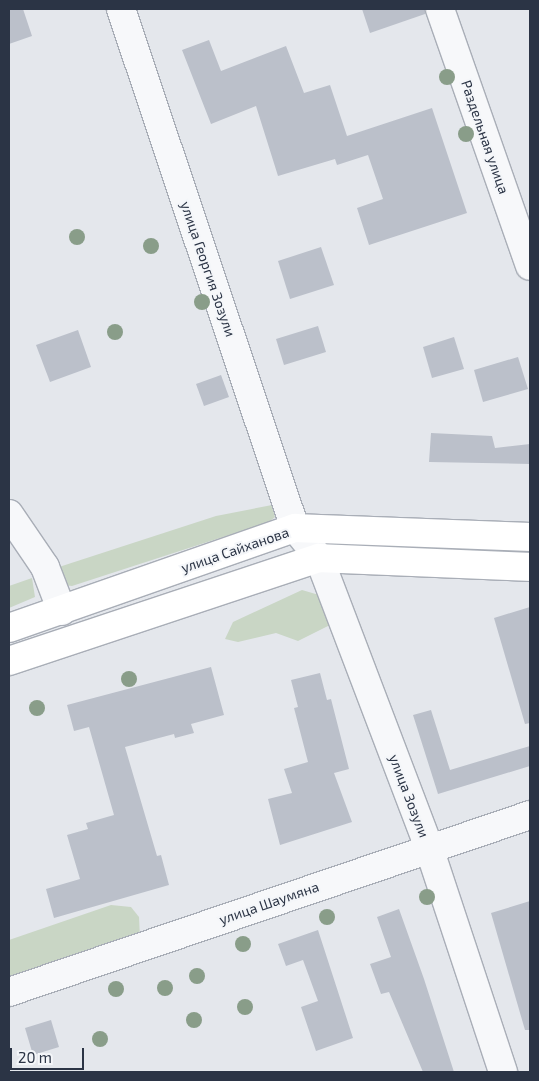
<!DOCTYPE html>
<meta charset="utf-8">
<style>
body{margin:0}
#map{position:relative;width:539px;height:1081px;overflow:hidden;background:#e4e7ec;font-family:"Exo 2",sans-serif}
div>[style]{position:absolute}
.green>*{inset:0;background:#c9d6c5}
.building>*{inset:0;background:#bbc0ca}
.roads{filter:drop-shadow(1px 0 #a9aeb7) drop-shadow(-1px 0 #a9aeb7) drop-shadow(0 1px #a9aeb7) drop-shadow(0 -1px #a9aeb7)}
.minor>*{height:28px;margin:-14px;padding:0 14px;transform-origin:14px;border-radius:14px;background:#f7f8fa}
.primary>*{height:28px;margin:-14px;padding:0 14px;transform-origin:14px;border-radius:14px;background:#fff}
.trees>*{width:16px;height:16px;margin:-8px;border-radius:50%;background:#899d89}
span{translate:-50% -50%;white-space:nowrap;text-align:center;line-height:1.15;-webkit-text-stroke:4px #f4f6f9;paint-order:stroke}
.street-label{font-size:14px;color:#2b3445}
.frame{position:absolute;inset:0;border:10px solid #2b3445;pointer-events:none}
.scale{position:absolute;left:10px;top:1048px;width:74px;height:22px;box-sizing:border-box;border:2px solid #2b3445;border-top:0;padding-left:6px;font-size:15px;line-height:18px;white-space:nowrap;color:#2b3445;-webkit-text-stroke:4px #f4f6f9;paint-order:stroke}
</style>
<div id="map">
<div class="green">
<div style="clip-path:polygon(272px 505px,275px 517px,269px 522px,72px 586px,64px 585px,59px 567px,216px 516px)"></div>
<div style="clip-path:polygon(32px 578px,35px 597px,9px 608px,9px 586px)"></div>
<div style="clip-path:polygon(302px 590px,319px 595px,330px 625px,298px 641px,276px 633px,238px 642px,225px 639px,233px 622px)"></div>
<div style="clip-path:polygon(111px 905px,131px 907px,139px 917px,140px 938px,9px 981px,9px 940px)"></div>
</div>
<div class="building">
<div style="clip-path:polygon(9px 9px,23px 9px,32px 36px,9px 44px)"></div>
<div style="clip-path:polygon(362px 9px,425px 9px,425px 14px,370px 33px)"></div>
<div style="clip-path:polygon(209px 40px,221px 71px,286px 46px,304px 93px,330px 85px,347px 136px,432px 108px,467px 213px,369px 245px,357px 208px,383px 199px,368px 155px,337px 165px,335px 159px,278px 176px,256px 106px,211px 124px,182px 50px)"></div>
<div style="clip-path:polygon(321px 247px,334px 285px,290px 299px,278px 261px)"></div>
<div style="clip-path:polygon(318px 326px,326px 352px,284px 365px,276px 339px)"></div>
<div style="clip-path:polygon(78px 330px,91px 367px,50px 382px,36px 345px)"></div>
<div style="clip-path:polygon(454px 337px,464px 369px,432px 378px,423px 347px)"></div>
<div style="clip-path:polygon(518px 357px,528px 389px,483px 402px,474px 370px)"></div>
<div style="clip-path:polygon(221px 375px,229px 397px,204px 406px,196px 384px)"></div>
<div style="clip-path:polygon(431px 433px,492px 436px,495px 448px,530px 444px,530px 464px,429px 462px)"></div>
<div style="clip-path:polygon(530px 607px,530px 723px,525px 724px,494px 618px)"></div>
<div style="clip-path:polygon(211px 667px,224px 715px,191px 724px,194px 733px,175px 738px,174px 734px,125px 747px,157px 856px,161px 855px,169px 885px,54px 918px,46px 889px,80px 879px,67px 835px,88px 829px,86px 823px,114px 815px,89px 727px,74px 731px,67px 705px)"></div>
<div style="clip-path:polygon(320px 673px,327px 700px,331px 699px,349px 769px,334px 773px,352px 822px,280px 845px,268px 799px,292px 793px,284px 769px,308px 762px,294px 708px,298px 707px,291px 680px)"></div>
<div style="clip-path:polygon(431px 710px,450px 770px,530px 746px,530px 766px,438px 794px,413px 715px)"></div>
<div style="clip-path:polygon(530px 901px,530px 1030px,525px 1030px,491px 913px)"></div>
<div style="clip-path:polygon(399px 909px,424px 979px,454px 1072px,423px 1072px,389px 992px,381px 994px,370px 964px,391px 957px,377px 917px)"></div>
<div style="clip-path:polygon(318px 930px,353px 1038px,316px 1051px,301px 1007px,318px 1001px,303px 960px,286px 966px,278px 944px)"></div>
<div style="clip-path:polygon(51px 1020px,59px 1047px,33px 1055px,25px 1028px)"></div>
</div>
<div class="roads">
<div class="minor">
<div style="left:121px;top:9px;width:547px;rotate:71.47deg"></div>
<div style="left:295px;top:528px;width:38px;rotate:51deg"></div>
<div style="left:319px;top:558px;width:310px;rotate:69.2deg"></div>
<div style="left:429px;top:848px;width:236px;rotate:71.7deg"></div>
<div style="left:440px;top:9px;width:272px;rotate:70.7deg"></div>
<div style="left:9px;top:514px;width:64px;rotate:55.8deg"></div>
<div style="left:45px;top:567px;width:47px;rotate:68.9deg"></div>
<div style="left:9px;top:992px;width:550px;rotate:-18.76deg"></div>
</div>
<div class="primary">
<div style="left:9px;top:628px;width:303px;rotate:-19.3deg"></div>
<div style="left:295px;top:528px;width:235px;rotate:2.2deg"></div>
<div style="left:9px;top:661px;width:327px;rotate:-18.4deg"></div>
<div style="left:319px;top:558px;width:211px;rotate:2.4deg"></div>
</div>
</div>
<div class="trees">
<div style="left:447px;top:77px"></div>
<div style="left:466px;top:134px"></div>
<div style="left:77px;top:237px"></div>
<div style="left:151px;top:246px"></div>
<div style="left:202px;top:302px"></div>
<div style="left:115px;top:332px"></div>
<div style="left:129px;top:679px"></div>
<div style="left:37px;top:708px"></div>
<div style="left:427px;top:897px"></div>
<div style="left:327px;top:917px"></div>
<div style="left:243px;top:944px"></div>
<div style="left:197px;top:976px"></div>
<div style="left:165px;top:988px"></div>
<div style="left:116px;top:989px"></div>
<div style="left:245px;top:1007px"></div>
<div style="left:194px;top:1020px"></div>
<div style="left:100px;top:1039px"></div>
</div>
<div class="street-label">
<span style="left:485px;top:137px;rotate:71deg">Раздельная улица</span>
<span style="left:208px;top:269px;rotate:71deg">улица Георгия Зозули</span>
<span style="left:235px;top:550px;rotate:-19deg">улица Сайханова</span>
<span style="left:409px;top:796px;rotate:69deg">улица Зозули</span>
<span style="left:269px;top:903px;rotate:-19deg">улица Шаумяна</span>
</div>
<div class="frame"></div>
<div class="scale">20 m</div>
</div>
